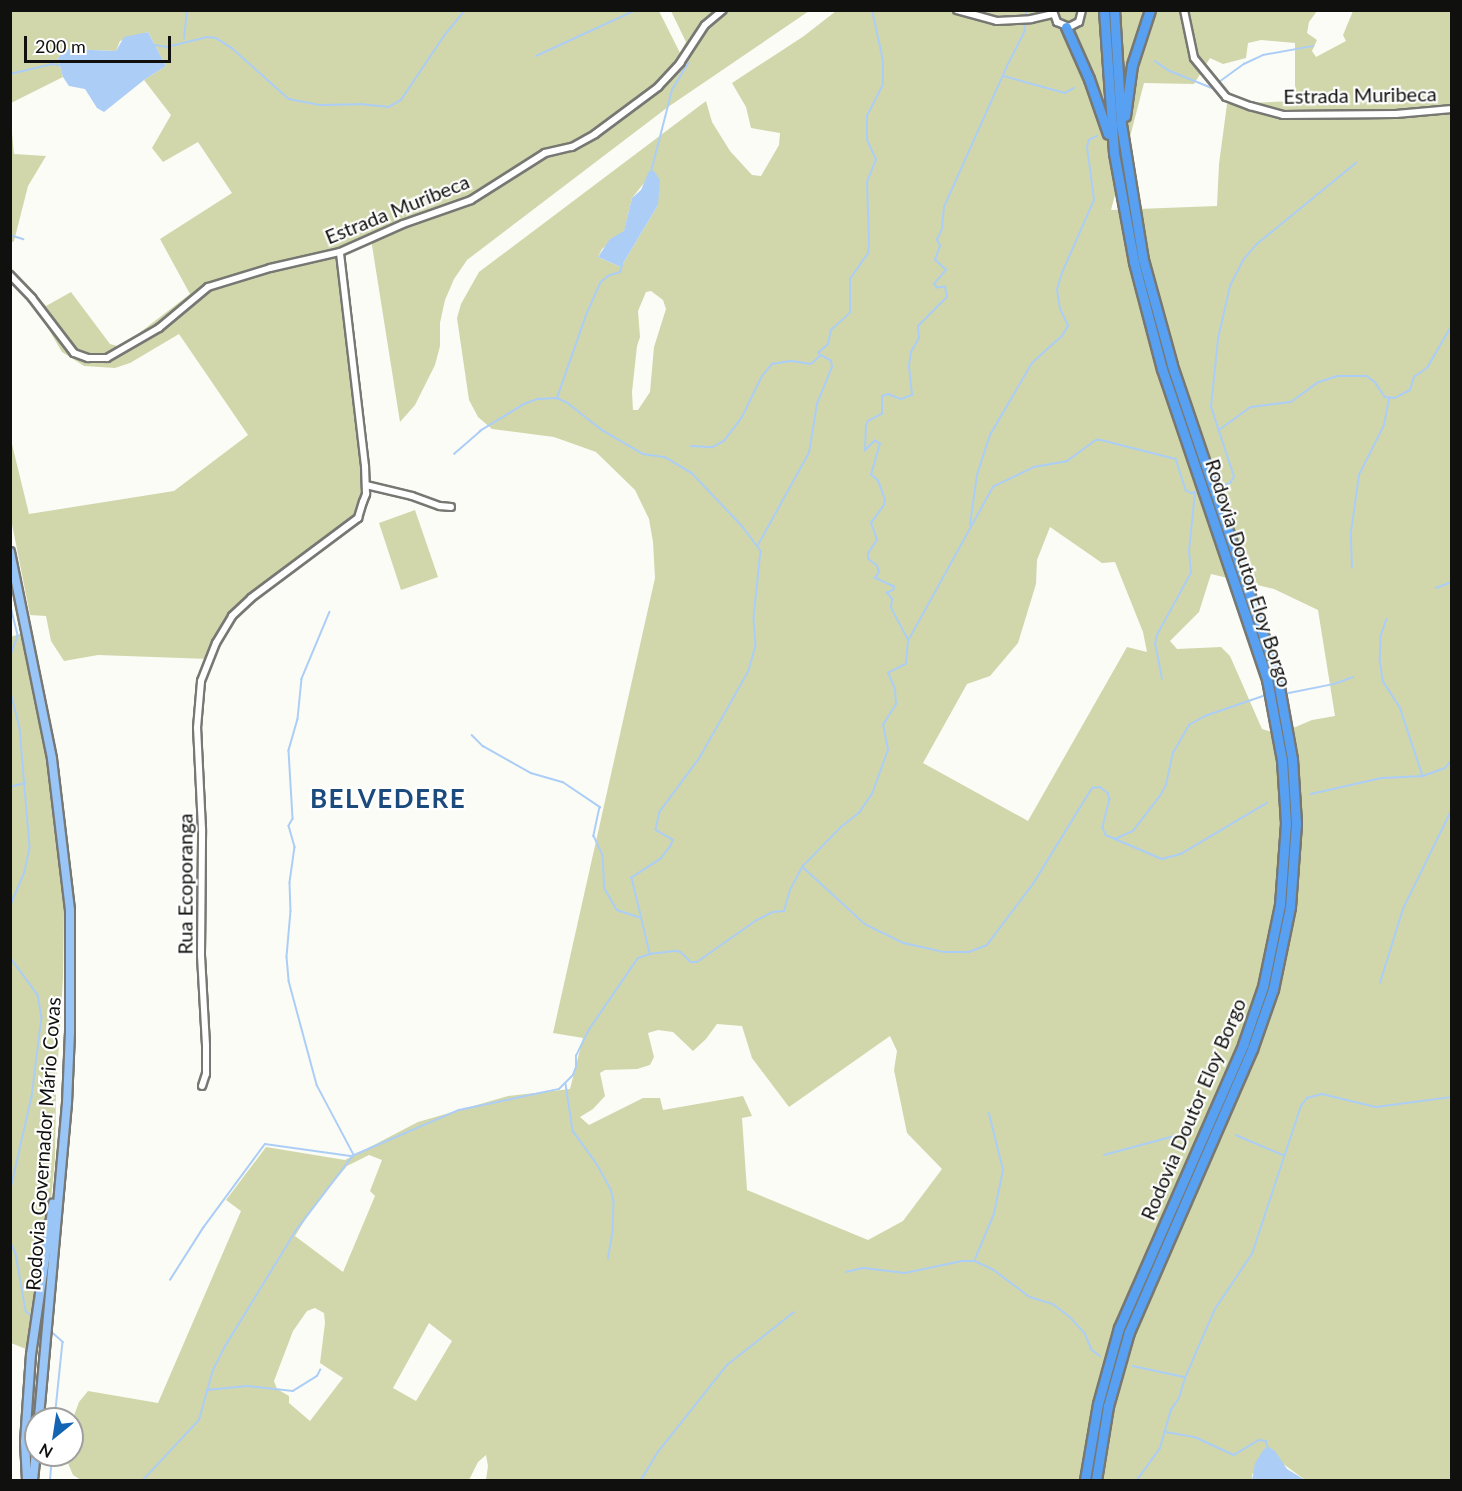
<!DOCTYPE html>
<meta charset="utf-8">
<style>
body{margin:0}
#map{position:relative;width:1462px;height:1491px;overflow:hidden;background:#fbfcf6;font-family:Lato,sans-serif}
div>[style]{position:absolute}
.green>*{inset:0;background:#d1d7ab}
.water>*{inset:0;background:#accef6}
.stream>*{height:1.5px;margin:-0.75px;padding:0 0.75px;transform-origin:0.75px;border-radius:0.75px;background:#accef6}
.roads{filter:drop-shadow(2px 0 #777873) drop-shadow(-2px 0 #777873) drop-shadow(0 2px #777873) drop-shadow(0 -2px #777873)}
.minor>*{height:6px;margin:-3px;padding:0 3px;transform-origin:3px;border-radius:3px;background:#fff}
.major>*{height:8px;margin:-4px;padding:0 4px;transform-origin:4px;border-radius:4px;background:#9ac6f7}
.highway>*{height:9px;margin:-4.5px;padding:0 4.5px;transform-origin:4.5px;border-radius:4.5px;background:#57a0f2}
span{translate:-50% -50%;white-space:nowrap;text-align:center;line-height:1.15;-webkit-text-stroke:4.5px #fff;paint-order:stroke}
.street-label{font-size:20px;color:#10100e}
.district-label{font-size:26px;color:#1b4a7d;font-weight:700;letter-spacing:1.5px}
.frame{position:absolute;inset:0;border:12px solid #10100e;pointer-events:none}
.north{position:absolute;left:24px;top:1407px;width:60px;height:60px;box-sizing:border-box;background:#fff;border:2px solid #9f9f9f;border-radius:50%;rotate:210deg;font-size:16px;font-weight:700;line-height:24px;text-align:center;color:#10100e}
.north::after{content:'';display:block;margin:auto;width:21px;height:27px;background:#1364b2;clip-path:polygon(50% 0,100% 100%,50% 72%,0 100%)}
.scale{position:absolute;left:24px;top:36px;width:147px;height:27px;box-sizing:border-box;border:3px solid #10100e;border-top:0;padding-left:8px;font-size:18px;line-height:21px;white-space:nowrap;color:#10100e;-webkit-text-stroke:4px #fff;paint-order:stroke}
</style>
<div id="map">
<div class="green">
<div style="clip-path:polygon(11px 11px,659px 11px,680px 53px,686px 42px,671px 11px,809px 11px,668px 107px,467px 260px,454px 279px,445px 300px,440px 323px,440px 346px,435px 365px,415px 405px,400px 422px,371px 239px,341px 255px,366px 494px,359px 521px,333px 536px,238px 609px,209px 659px,98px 655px,64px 661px,51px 641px,46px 616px,30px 615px,11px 519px,10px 436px,29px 514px,174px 491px,248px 435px,179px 334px,130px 363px,115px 368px,84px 366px,62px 352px,39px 313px,11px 282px,11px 268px,46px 306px,71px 292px,110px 344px,121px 347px,190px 294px,160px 239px,232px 193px,198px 142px,163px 162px,152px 148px,171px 115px,144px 80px,166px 66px,148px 32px,120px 41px,116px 51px,68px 49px,61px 52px,58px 59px,63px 77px,11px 103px)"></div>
<div style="clip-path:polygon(evenodd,836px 11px,1317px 11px,1309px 22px,1307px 33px,1317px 40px,1312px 51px,1316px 57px,1346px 41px,1343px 35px,1353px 11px,1451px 11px,1451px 1480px,1305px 1480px,1282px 1463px,1252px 1474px,1252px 1480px,486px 1480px,488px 1466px,486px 1455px,478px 1462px,469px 1480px,81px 1480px,73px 1475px,67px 1461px,67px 1455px,72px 1455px,72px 1421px,79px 1402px,88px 1391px,158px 1403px,241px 1211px,226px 1200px,266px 1147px,345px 1160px,418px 1122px,508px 1096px,570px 1089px,583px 1038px,553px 1033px,655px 578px,653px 542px,649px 519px,635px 490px,596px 452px,554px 437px,492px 429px,478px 417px,469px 400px,457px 318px,461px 304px,479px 272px,706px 101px,712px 122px,730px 151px,752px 175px,761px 176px,779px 145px,780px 133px,751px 128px,746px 107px,732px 83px,804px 36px,836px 11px,1261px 40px,1295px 43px,1295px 101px,1227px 104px,1219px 164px,1217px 206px,1111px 210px,1144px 83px,1194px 84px,1210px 58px,1223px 64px,1246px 58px,1248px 43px,1261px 40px,836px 11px,644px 183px,657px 188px,658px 205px,621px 267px,598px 257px,602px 249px,624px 232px,632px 198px,644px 183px,836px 11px,651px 291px,663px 300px,666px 309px,654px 347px,650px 392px,638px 410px,633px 410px,632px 392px,637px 346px,640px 337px,638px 311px,646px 292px,651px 291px,836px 11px,1050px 527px,1102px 563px,1115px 562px,1143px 632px,1147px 652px,1127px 647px,1028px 821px,923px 763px,967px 684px,990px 676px,1018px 643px,1036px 584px,1037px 560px,1050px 527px,836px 11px,1211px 574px,1274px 589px,1318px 610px,1335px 716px,1312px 720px,1279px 734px,1262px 729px,1230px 656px,1221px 647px,1177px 649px,1170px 641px,1199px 612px,1211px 574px,836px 11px,717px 1024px,742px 1026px,752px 1058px,789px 1107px,890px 1036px,897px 1051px,894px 1070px,907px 1133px,942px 1169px,903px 1221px,868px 1240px,747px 1190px,742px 1118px,752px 1116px,743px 1096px,663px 1110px,660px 1098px,643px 1098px,589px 1125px,580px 1117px,593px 1109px,605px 1096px,600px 1073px,605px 1070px,637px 1069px,650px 1065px,654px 1057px,648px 1033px,658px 1030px,673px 1032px,693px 1051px,706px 1039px,717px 1024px,836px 11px,369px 1155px,382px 1160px,370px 1191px,375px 1196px,343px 1272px,295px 1236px,315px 1204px,347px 1166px,369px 1155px,836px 11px,315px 1308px,324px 1313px,325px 1323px,320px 1363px,343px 1378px,310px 1421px,289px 1403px,289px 1396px,277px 1389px,274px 1381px,293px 1331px,307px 1311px,315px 1308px,836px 11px,429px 1323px,452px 1341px,416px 1401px,393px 1388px,429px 1323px)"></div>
<div style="clip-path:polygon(11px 123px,14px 154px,46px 156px,28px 186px,14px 241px,11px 243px)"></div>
<div style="clip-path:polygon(415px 510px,438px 577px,401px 590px,379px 523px)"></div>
<div style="clip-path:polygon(23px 633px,47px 743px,64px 911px,63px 978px,56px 1094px,55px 1159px,36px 1353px,11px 1343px,10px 637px)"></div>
</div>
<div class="water">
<div style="clip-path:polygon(148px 32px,166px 66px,144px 80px,104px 112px,97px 108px,85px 89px,69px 86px,63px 77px,58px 59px,61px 52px,68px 49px,116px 51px,124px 37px)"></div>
<div style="clip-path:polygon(649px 171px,654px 171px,660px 180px,658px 205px,621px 267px,598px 257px,610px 239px,624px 231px,632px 198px,641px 190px)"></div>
<div style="clip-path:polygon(1269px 1447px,1275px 1451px,1287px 1469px,1305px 1480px,1252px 1480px,1255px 1463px,1264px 1449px)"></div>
</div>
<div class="stream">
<div style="left:1026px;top:14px;width:4px;rotate:-90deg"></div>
<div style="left:184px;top:39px;width:29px;rotate:-84deg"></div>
<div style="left:155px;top:45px;width:12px;rotate:9deg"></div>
<div style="left:167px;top:47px;width:41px;rotate:-14deg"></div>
<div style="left:207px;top:37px;width:9px;rotate:6deg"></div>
<div style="left:216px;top:38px;width:19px;rotate:32deg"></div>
<div style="left:232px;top:48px;width:76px;rotate:41.8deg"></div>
<div style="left:289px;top:99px;width:33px;rotate:11deg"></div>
<div style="left:321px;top:105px;width:39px;rotate:-1deg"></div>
<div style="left:360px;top:104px;width:29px;rotate:6deg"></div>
<div style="left:389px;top:107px;width:14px;rotate:-30deg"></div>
<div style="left:401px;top:100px;width:77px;rotate:-56.1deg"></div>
<div style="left:444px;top:36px;width:33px;rotate:-51deg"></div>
<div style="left:536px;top:56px;width:110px;rotate:-24.7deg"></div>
<div style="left:1155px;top:61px;width:18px;rotate:34deg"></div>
<div style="left:1170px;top:71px;width:45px;rotate:22deg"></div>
<div style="left:10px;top:74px;width:43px;rotate:-13.4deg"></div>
<div style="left:52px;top:64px;width:7px;rotate:8deg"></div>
<div style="left:1004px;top:76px;width:63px;rotate:15.6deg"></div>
<div style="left:1065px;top:93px;width:10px;rotate:-29deg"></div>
<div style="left:1219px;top:82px;width:31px;rotate:-36deg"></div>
<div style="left:1244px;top:64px;width:21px;rotate:-25deg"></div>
<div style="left:1263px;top:55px;width:51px;rotate:-10.2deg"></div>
<div style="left:651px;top:172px;width:85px;rotate:-75.6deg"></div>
<div style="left:672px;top:90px;width:31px;rotate:-59deg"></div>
<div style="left:10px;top:235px;width:14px;rotate:17deg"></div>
<div style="left:821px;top:356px;width:4px;rotate:-135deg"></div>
<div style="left:818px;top:353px;width:13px;rotate:-42deg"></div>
<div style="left:828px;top:344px;width:14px;rotate:-78deg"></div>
<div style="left:831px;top:330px;width:25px;rotate:-42deg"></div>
<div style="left:850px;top:313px;width:34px;rotate:-90deg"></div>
<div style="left:850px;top:279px;width:32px;rotate:-55deg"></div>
<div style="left:868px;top:253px;width:9px;rotate:-84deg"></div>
<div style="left:869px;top:244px;width:62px;rotate:-91.8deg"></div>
<div style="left:867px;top:182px;width:24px;rotate:-68deg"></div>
<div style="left:876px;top:160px;width:22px;rotate:-114deg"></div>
<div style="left:867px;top:140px;width:24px;rotate:-90deg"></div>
<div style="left:867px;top:116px;width:35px;rotate:-63deg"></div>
<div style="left:883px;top:85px;width:24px;rotate:-90deg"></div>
<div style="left:883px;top:61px;width:52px;rotate:-102.2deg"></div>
<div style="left:557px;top:398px;width:88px;rotate:-70.7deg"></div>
<div style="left:586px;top:315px;width:36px;rotate:-66deg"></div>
<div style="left:601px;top:282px;width:9px;rotate:-41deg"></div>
<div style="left:608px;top:276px;width:13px;rotate:-18deg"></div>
<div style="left:620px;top:272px;width:7px;rotate:-74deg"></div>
<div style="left:1219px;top:430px;width:39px;rotate:-36deg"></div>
<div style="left:1251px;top:407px;width:40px;rotate:-7.1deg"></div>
<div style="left:1291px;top:402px;width:34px;rotate:-36deg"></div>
<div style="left:1319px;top:382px;width:19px;rotate:-18deg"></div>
<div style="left:1337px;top:376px;width:30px"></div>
<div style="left:1367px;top:376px;width:10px;rotate:37deg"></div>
<div style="left:1375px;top:382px;width:18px;rotate:56deg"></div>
<div style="left:1385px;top:397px;width:10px;rotate:6deg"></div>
<div style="left:1395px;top:398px;width:17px;rotate:-28deg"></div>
<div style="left:1410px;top:390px;width:14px;rotate:-73deg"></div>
<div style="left:1414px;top:377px;width:16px;rotate:-35deg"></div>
<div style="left:1427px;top:368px;width:50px;rotate:-59.8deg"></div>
<div style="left:691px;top:446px;width:22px;rotate:3deg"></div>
<div style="left:713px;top:447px;width:13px;rotate:-29deg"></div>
<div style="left:724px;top:441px;width:30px;rotate:-53deg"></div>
<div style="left:742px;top:417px;width:46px;rotate:-64deg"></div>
<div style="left:762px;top:376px;width:16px;rotate:-50deg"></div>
<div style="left:772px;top:364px;width:20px;rotate:-9deg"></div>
<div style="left:792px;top:361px;width:19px;rotate:9deg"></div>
<div style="left:811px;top:364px;width:12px;rotate:-42deg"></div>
<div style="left:454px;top:454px;width:35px;rotate:-41deg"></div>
<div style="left:480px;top:431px;width:52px;rotate:-31.5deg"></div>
<div style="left:524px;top:404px;width:15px;rotate:-20deg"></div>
<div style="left:538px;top:399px;width:19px;rotate:-3deg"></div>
<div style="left:557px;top:398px;width:12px;rotate:24deg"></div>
<div style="left:568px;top:403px;width:43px;rotate:38.5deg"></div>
<div style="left:602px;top:430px;width:48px;rotate:30.3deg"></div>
<div style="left:643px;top:454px;width:22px;rotate:8deg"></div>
<div style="left:665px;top:457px;width:31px;rotate:31deg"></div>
<div style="left:692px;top:473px;width:74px;rotate:46.6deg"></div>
<div style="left:743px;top:527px;width:30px;rotate:53deg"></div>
<div style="left:761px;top:551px;width:67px;rotate:96deg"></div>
<div style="left:754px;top:618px;width:28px;rotate:86deg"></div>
<div style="left:756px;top:646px;width:26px;rotate:106deg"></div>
<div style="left:749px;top:671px;width:100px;rotate:119.4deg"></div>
<div style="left:700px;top:758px;width:67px;rotate:126.5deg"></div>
<div style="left:660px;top:812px;width:18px;rotate:103deg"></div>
<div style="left:656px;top:830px;width:20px;rotate:30deg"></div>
<div style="left:673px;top:840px;width:6px;rotate:108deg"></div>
<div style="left:671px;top:846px;width:16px;rotate:128deg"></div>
<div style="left:661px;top:859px;width:35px;rotate:147deg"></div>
<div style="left:632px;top:878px;width:77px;rotate:76.5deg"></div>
<div style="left:1217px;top:487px;width:14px;rotate:-17deg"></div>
<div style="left:1230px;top:483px;width:7px;rotate:-56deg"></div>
<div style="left:1234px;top:477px;width:74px;rotate:-108.2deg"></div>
<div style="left:1211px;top:407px;width:68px;rotate:-84.1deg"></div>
<div style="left:1218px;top:339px;width:54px;rotate:-77.2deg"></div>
<div style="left:1230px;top:286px;width:30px;rotate:-63deg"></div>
<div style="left:1244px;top:259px;width:20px;rotate:-49deg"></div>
<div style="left:1257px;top:244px;width:128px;rotate:-39.3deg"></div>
<div style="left:970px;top:525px;width:50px;rotate:-82deg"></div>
<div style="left:977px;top:475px;width:42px;rotate:-72deg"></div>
<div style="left:990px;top:435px;width:83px;rotate:-59.7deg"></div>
<div style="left:1032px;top:363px;width:40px;rotate:-42deg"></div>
<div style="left:1062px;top:336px;width:12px;rotate:-59deg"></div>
<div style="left:1068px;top:326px;width:19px;rotate:-115deg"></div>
<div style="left:1060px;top:309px;width:19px;rotate:-99deg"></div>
<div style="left:1057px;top:290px;width:18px;rotate:-74deg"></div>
<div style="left:1062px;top:273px;width:80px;rotate:-66.3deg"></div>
<div style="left:1094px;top:200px;width:53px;rotate:-97.5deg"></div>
<div style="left:1087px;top:147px;width:7px;rotate:-74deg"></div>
<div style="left:1089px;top:140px;width:9px;rotate:-27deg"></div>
<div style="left:758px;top:545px;width:105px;rotate:-61deg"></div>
<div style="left:809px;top:453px;width:50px;rotate:-80.7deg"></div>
<div style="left:817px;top:404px;width:40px;rotate:-68deg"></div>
<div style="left:832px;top:367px;width:6px;rotate:-99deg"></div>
<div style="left:831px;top:361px;width:10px;rotate:-151deg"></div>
<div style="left:1352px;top:568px;width:36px;rotate:-92deg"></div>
<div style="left:1351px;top:532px;width:58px;rotate:-82deg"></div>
<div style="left:1359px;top:475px;width:56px;rotate:-63.4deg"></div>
<div style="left:1384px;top:425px;width:26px;rotate:-79deg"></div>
<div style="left:1436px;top:588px;width:17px;rotate:-21deg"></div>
<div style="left:10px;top:603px;width:34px;rotate:76deg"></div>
<div style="left:18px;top:636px;width:23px;rotate:110deg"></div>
<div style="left:330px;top:612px;width:73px;rotate:112.7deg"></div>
<div style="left:302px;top:679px;width:40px;rotate:95.7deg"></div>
<div style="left:298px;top:719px;width:33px;rotate:106deg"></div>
<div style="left:289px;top:751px;width:68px;rotate:86.6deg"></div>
<div style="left:293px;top:819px;width:8px;rotate:120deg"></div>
<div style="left:289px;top:826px;width:22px;rotate:74deg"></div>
<div style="left:295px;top:847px;width:36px;rotate:98deg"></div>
<div style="left:290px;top:883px;width:28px;rotate:88deg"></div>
<div style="left:291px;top:911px;width:46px;rotate:95deg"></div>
<div style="left:287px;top:957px;width:24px;rotate:85deg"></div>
<div style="left:289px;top:981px;width:108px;rotate:74.9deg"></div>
<div style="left:317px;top:1085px;width:79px;rotate:62.1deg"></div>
<div style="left:1387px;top:619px;width:18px;rotate:109deg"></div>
<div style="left:1381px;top:636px;width:23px;rotate:92deg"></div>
<div style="left:1380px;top:659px;width:22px;rotate:82deg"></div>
<div style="left:1383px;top:681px;width:31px;rotate:57deg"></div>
<div style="left:1400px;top:707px;width:73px;rotate:71.6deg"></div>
<div style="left:908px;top:640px;width:36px;rotate:-118deg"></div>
<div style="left:891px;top:608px;width:9px;rotate:-84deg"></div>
<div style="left:892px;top:599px;width:8px;rotate:-130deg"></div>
<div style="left:887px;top:593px;width:7px;rotate:-27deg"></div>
<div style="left:893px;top:590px;width:3px;rotate:-72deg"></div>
<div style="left:894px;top:587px;width:21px;rotate:-155deg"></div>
<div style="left:875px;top:578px;width:7px;rotate:-56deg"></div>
<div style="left:879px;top:572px;width:6px;rotate:-108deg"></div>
<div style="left:877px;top:566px;width:11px;rotate:-142deg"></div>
<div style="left:868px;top:559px;width:6px;rotate:-90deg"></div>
<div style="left:868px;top:553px;width:16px;rotate:-55deg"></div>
<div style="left:877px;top:540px;width:18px;rotate:-109deg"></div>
<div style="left:871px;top:523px;width:22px;rotate:-54deg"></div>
<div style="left:884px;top:505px;width:5px;rotate:-79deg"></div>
<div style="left:885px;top:500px;width:20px;rotate:-110deg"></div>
<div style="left:878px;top:481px;width:9px;rotate:-139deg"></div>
<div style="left:871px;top:475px;width:32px;rotate:-74deg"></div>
<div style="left:880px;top:444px;width:6px;rotate:-149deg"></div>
<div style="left:875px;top:441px;width:14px;rotate:135deg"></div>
<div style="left:865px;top:451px;width:25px;rotate:-88deg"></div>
<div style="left:866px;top:426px;width:5px;rotate:-68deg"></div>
<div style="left:868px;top:421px;width:16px;rotate:-27deg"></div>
<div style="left:882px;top:414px;width:18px;rotate:-90deg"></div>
<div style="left:882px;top:396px;width:6px;rotate:-18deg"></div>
<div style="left:888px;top:394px;width:14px;rotate:21deg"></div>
<div style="left:901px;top:399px;width:12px;rotate:-20deg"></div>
<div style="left:912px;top:395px;width:30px;rotate:-96deg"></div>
<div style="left:909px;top:365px;width:13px;rotate:-81deg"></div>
<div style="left:911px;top:352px;width:16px;rotate:-60deg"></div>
<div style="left:919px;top:338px;width:12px;rotate:-95deg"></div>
<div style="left:918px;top:326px;width:41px;rotate:-45deg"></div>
<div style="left:947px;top:297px;width:10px;rotate:-101deg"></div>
<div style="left:945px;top:287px;width:8px;rotate:173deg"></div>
<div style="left:937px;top:288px;width:5px;rotate:-127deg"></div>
<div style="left:934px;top:284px;width:18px;rotate:-49deg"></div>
<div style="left:946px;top:270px;width:15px;rotate:-138deg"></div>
<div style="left:935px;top:260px;width:15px;rotate:-70deg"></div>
<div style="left:940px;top:246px;width:7px;rotate:-117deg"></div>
<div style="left:937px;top:240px;width:12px;rotate:-66deg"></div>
<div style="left:942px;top:229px;width:22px;rotate:-85deg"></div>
<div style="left:944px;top:207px;width:154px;rotate:-65.9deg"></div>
<div style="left:1007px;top:66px;width:39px;rotate:-63deg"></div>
<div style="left:1025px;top:31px;width:8px;rotate:-97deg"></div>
<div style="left:1162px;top:679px;width:36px;rotate:-101deg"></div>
<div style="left:1155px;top:644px;width:9px;rotate:-77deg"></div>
<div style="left:1157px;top:635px;width:71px;rotate:-61.3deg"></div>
<div style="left:1191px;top:573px;width:22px;rotate:-95deg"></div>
<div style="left:1189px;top:551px;width:58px;rotate:-84.1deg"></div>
<div style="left:10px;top:689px;width:40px;rotate:75.6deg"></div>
<div style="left:20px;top:728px;width:120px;rotate:85.2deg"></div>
<div style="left:30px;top:848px;width:25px;rotate:102deg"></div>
<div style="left:25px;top:872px;width:39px;rotate:113deg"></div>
<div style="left:1289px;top:693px;width:46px;rotate:-11.3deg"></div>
<div style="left:1334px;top:684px;width:20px;rotate:-20deg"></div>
<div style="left:472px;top:735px;width:16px;rotate:45deg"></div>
<div style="left:483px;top:746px;width:55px;rotate:29.4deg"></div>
<div style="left:531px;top:773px;width:33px;rotate:16deg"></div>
<div style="left:563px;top:782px;width:45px;rotate:34deg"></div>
<div style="left:600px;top:807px;width:30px;rotate:102deg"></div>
<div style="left:594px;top:836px;width:21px;rotate:65deg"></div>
<div style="left:603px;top:855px;width:34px;rotate:87deg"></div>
<div style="left:605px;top:889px;width:24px;rotate:60deg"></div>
<div style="left:617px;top:910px;width:23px;rotate:18deg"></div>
<div style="left:10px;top:787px;width:16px;rotate:-15deg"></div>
<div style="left:1311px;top:794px;width:73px;rotate:-12.7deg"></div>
<div style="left:1382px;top:778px;width:41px;rotate:-2.8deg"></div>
<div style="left:1423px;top:776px;width:23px;rotate:-20deg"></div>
<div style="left:1445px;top:768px;width:11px;rotate:-49deg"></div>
<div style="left:1115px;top:839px;width:20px;rotate:-24deg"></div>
<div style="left:1133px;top:831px;width:44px;rotate:-52.4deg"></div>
<div style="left:1160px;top:796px;width:13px;rotate:-61deg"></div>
<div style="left:1166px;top:785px;width:33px;rotate:-78deg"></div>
<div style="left:1173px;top:753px;width:32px;rotate:-60deg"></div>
<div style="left:1189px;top:725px;width:18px;rotate:-29deg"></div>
<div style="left:1205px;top:716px;width:61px;rotate:-19deg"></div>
<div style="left:803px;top:867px;width:84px;rotate:42.6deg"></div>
<div style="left:865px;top:924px;width:18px;rotate:27deg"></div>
<div style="left:881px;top:932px;width:25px;rotate:26deg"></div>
<div style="left:904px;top:943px;width:41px;rotate:12.7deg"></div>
<div style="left:944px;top:952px;width:25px"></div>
<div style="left:969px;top:952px;width:19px;rotate:-21deg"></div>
<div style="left:987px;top:945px;width:76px;rotate:-53deg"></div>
<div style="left:1033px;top:884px;width:113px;rotate:-58.4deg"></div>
<div style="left:1092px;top:788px;width:8px;rotate:-7deg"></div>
<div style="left:1100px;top:787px;width:10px;rotate:37deg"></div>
<div style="left:1108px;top:793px;width:6px;rotate:72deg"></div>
<div style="left:1110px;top:799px;width:30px;rotate:104deg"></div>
<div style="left:1103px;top:828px;width:8px;rotate:67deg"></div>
<div style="left:1106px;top:835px;width:61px;rotate:23.2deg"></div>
<div style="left:1162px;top:859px;width:20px;rotate:-15deg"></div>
<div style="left:1181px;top:854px;width:100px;rotate:-30.7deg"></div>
<div style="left:10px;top:957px;width:47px;rotate:53.6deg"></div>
<div style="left:38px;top:995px;width:22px;rotate:80deg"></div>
<div style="left:42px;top:1017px;width:81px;rotate:97.1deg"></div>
<div style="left:32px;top:1097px;width:98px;rotate:102.9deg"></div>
<div style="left:1380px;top:983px;width:77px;rotate:-72.7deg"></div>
<div style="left:1403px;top:909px;width:111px;rotate:-63.9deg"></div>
<div style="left:566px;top:1084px;width:48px;rotate:81.5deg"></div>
<div style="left:573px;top:1131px;width:41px;rotate:54deg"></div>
<div style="left:597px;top:1164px;width:29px;rotate:61deg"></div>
<div style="left:611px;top:1189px;width:12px;rotate:76deg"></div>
<div style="left:614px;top:1201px;width:31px;rotate:92deg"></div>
<div style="left:613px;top:1232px;width:27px;rotate:100deg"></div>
<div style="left:1236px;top:1135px;width:51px;rotate:23.1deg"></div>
<div style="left:1104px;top:1155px;width:88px;rotate:-15.1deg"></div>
<div style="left:10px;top:1241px;width:14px;rotate:65deg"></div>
<div style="left:16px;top:1254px;width:58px;rotate:80deg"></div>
<div style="left:26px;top:1311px;width:11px;rotate:41deg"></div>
<div style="left:975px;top:1259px;width:49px;rotate:-67.1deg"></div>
<div style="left:994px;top:1214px;width:45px;rotate:-78.4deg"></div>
<div style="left:1003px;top:1170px;width:58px;rotate:-104deg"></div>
<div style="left:846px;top:1272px;width:18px;rotate:-13deg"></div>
<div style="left:864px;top:1268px;width:41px;rotate:7deg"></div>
<div style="left:905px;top:1273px;width:58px;rotate:-11.9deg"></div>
<div style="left:962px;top:1261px;width:13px"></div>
<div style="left:975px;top:1261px;width:21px;rotate:25deg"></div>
<div style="left:994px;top:1270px;width:45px;rotate:36.9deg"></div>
<div style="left:1030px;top:1297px;width:24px;rotate:17deg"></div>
<div style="left:1053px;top:1304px;width:20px;rotate:37deg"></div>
<div style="left:1069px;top:1316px;width:23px;rotate:47deg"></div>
<div style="left:1085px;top:1333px;width:18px;rotate:68deg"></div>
<div style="left:1092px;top:1350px;width:10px;rotate:37deg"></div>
<div style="left:170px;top:1280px;width:62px;rotate:-57.6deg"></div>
<div style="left:203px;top:1228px;width:104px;rotate:-53.6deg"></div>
<div style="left:265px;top:1144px;width:88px;rotate:7.9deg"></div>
<div style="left:352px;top:1156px;width:116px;rotate:-23.3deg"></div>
<div style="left:459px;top:1110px;width:102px;rotate:-11.9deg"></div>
<div style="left:559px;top:1089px;width:20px;rotate:-45deg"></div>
<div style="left:573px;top:1075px;width:9px;rotate:-69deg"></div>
<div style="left:576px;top:1067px;width:11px;rotate:-90deg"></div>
<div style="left:576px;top:1056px;width:28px;rotate:-64deg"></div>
<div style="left:588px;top:1031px;width:88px;rotate:-55.6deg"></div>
<div style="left:638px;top:958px;width:13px;rotate:-18deg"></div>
<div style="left:650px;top:954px;width:26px;rotate:-7deg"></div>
<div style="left:676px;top:951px;width:5px;rotate:11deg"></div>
<div style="left:681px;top:952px;width:14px;rotate:45deg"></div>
<div style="left:691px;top:962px;width:6px"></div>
<div style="left:697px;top:962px;width:73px;rotate:-35deg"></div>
<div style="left:757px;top:920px;width:18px;rotate:-27deg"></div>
<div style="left:773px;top:912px;width:11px;rotate:-5deg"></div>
<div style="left:784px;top:911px;width:22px;rotate:-74deg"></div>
<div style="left:790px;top:890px;width:27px;rotate:-62deg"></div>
<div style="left:803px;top:866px;width:54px;rotate:-45.7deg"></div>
<div style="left:841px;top:827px;width:23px;rotate:-38deg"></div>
<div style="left:859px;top:813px;width:23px;rotate:-56deg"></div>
<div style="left:872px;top:794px;width:47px;rotate:-70deg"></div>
<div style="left:888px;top:750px;width:25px;rotate:-101deg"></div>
<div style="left:883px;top:725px;width:25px;rotate:-58deg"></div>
<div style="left:896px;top:704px;width:15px;rotate:-94deg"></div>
<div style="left:895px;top:689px;width:17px;rotate:-114deg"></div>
<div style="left:888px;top:673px;width:20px;rotate:-27deg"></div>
<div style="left:906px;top:664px;width:23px;rotate:-85deg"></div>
<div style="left:908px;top:641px;width:176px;rotate:-61.1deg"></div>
<div style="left:993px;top:487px;width:46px;rotate:-26deg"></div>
<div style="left:1034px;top:467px;width:34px;rotate:-10deg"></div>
<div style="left:1067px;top:461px;width:36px;rotate:-36deg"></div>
<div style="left:1096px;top:440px;width:5px"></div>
<div style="left:1101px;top:440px;width:77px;rotate:14.2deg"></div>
<div style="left:1176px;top:459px;width:33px;rotate:72deg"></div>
<div style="left:1186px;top:490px;width:6px;rotate:31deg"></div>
<div style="left:1191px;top:493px;width:9px;rotate:-13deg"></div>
<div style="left:52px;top:1332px;width:15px;rotate:42deg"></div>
<div style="left:63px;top:1342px;width:77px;rotate:95.9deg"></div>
<div style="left:1133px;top:1366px;width:52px;rotate:12.2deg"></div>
<div style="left:207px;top:1390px;width:40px;rotate:-5.7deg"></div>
<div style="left:247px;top:1386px;width:46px;rotate:6.2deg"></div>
<div style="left:293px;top:1391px;width:28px;rotate:-32deg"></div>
<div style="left:317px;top:1376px;width:7px;rotate:-63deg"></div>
<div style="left:1166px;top:1432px;width:29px;rotate:10deg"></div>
<div style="left:1195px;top:1437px;width:43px;rotate:24.8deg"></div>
<div style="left:1234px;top:1455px;width:29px;rotate:-31deg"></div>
<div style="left:1259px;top:1440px;width:7px;rotate:8deg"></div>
<div style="left:1266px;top:1441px;width:6px;rotate:72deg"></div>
<div style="left:50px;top:1480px;width:25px;rotate:-85deg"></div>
<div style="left:143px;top:1480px;width:82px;rotate:-47deg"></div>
<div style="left:199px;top:1420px;width:52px;rotate:-74.4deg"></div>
<div style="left:213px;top:1370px;width:25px;rotate:-63deg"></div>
<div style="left:224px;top:1348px;width:140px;rotate:-58.5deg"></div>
<div style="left:297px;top:1229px;width:91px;rotate:-52.6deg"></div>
<div style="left:641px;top:1480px;width:33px;rotate:-59deg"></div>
<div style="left:658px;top:1452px;width:111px;rotate:-51.6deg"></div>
<div style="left:727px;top:1365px;width:85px;rotate:-38.3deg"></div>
<div style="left:1137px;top:1480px;width:39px;rotate:-54deg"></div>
<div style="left:1160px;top:1448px;width:40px;rotate:-74deg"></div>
<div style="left:1171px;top:1410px;width:14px;rotate:-56deg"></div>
<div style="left:1179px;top:1398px;width:21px;rotate:-73deg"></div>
<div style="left:1185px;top:1378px;width:75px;rotate:-66.5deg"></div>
<div style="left:1215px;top:1309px;width:66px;rotate:-56.1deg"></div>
<div style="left:1252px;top:1254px;width:156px;rotate:-71.7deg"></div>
<div style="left:1301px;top:1106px;width:10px;rotate:-53deg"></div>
<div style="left:1307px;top:1098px;width:16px;rotate:-15deg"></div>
<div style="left:1322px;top:1094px;width:56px;rotate:13.5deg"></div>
<div style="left:1376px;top:1107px;width:77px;rotate:-7.5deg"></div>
</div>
<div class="roads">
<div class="minor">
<div style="left:957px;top:10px;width:41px;rotate:15.4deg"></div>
<div style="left:997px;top:21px;width:34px;rotate:-3deg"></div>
<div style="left:1031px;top:19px;width:23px;rotate:-13deg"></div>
<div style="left:1184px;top:10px;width:49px;rotate:78.2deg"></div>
<div style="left:1194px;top:58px;width:50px;rotate:50.6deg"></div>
<div style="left:1226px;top:97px;width:26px;rotate:21deg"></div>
<div style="left:1250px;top:106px;width:34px;rotate:15deg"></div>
<div style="left:1283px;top:115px;width:113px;rotate:-0.5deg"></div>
<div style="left:1396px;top:114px;width:56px;rotate:-5.1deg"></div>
<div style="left:1053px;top:11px;width:12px;rotate:70deg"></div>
<div style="left:1057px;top:22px;width:13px;rotate:23deg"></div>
<div style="left:1069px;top:27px;width:11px;rotate:-27deg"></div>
<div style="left:1079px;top:22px;width:12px;rotate:-76deg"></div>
<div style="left:10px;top:275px;width:32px;rotate:46deg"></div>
<div style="left:32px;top:298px;width:69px;rotate:52.6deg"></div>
<div style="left:74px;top:353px;width:15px;rotate:20deg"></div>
<div style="left:88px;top:358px;width:19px"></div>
<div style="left:107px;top:358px;width:60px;rotate:-30deg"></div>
<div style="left:159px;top:328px;width:64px;rotate:-39.9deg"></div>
<div style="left:208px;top:287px;width:65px;rotate:-17deg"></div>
<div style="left:270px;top:268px;width:72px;rotate:-12.9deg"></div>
<div style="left:340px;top:252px;width:69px;rotate:-24deg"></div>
<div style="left:403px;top:224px;width:72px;rotate:-19.4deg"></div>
<div style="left:471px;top:200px;width:88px;rotate:-32.4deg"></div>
<div style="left:545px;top:153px;width:28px;rotate:-13deg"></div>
<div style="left:572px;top:147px;width:26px;rotate:-29deg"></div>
<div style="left:595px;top:134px;width:79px;rotate:-36.7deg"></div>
<div style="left:658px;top:87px;width:33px;rotate:-47deg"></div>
<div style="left:680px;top:63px;width:45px;rotate:-56.7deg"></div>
<div style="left:705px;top:25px;width:23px;rotate:-40deg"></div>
<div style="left:366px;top:485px;width:47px;rotate:13.4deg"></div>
<div style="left:412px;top:496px;width:30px;rotate:20deg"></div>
<div style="left:440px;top:506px;width:11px;rotate:5deg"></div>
<div style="left:202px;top:1086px;width:13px;rotate:-72deg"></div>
<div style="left:206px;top:1074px;width:29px;rotate:-90deg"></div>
<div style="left:206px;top:1045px;width:90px;rotate:-93.2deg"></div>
<div style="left:201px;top:955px;width:126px;rotate:-89.5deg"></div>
<div style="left:202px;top:829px;width:101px;rotate:-92.8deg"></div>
<div style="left:197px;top:728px;width:47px;rotate:-85.1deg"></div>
<div style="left:201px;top:681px;width:41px;rotate:-68.5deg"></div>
<div style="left:216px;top:643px;width:31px;rotate:-59deg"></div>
<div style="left:232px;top:616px;width:26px;rotate:-43deg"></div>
<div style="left:251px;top:598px;width:134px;rotate:-36.8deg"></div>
<div style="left:358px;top:518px;width:17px;rotate:-73deg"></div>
<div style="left:363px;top:502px;width:9px;rotate:-69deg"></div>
<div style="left:366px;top:494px;width:28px;rotate:-92deg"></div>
<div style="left:365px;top:466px;width:215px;rotate:-96.7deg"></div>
</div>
<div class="major">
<div style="left:10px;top:552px;width:211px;rotate:78.5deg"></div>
<div style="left:52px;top:759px;width:152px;rotate:83.2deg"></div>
<div style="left:70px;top:910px;width:122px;rotate:90deg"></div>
<div style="left:70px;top:1032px;width:71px;rotate:92.4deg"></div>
<div style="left:67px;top:1103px;width:317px;rotate:95.1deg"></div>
<div style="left:27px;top:1480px;width:38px;rotate:-93deg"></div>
<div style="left:25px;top:1442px;width:87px;rotate:-86.1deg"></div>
<div style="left:31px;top:1355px;width:153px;rotate:-81.7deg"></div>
<div style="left:33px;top:1480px;width:30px;rotate:-84deg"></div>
</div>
<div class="highway">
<div style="left:1066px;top:27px;width:57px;rotate:66.1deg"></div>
<div style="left:1089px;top:79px;width:58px;rotate:70.9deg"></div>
<div style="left:1125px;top:116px;width:51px;rotate:-82.2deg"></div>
<div style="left:1132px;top:65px;width:58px;rotate:-71.9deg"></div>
<div style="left:1085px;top:1480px;width:77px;rotate:-80.3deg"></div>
<div style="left:1098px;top:1404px;width:79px;rotate:-74.6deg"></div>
<div style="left:1119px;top:1328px;width:309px;rotate:-66.3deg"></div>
<div style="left:1243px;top:1045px;width:61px;rotate:-71deg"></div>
<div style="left:1263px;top:987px;width:84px;rotate:-78.3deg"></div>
<div style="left:1280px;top:905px;width:82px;rotate:-85.8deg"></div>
<div style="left:1286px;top:823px;width:63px;rotate:-93.6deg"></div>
<div style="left:1282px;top:760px;width:82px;rotate:-100.5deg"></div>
<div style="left:1267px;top:679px;width:327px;rotate:-108.7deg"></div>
<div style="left:1162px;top:369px;width:111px;rotate:-104.7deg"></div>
<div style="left:1134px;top:262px;width:111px;rotate:-100.4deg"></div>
<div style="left:1114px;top:153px;width:143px;rotate:-94deg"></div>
<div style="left:1096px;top:1480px;width:75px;rotate:-80.8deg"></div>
<div style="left:1108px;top:1406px;width:77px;rotate:-74.2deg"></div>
<div style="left:1129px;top:1332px;width:309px;rotate:-66.5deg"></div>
<div style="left:1252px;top:1049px;width:64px;rotate:-70.7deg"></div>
<div style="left:1273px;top:989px;width:84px;rotate:-78.3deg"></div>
<div style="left:1290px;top:907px;width:84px;rotate:-85.9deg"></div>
<div style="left:1296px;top:823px;width:64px;rotate:-93.6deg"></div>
<div style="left:1292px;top:759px;width:84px;rotate:-100.2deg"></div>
<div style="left:1277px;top:676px;width:328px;rotate:-108.7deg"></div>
<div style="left:1172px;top:365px;width:109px;rotate:-105.4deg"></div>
<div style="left:1143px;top:260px;width:138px;rotate:-99.2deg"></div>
<div style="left:1121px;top:124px;width:114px;rotate:-93.5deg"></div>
</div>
</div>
<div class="street-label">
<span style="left:1360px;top:95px;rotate:-1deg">Estrada Muribeca</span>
<span style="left:397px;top:209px;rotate:-22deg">Estrada Muribeca</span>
<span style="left:1249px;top:573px;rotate:72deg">Rodovia Doutor Eloy Borgo</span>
<span style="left:185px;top:884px;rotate:-90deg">Rua Ecoporanga</span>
<span style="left:1193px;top:1109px;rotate:-67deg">Rodovia Doutor Eloy Borgo</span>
<span style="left:43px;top:1144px;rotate:-86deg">Rodovia Governador Mário Covas</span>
</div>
<div class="district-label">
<span style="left:388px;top:799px">BELVEDERE</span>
</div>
<div class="frame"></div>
<div class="north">N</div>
<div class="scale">200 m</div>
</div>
